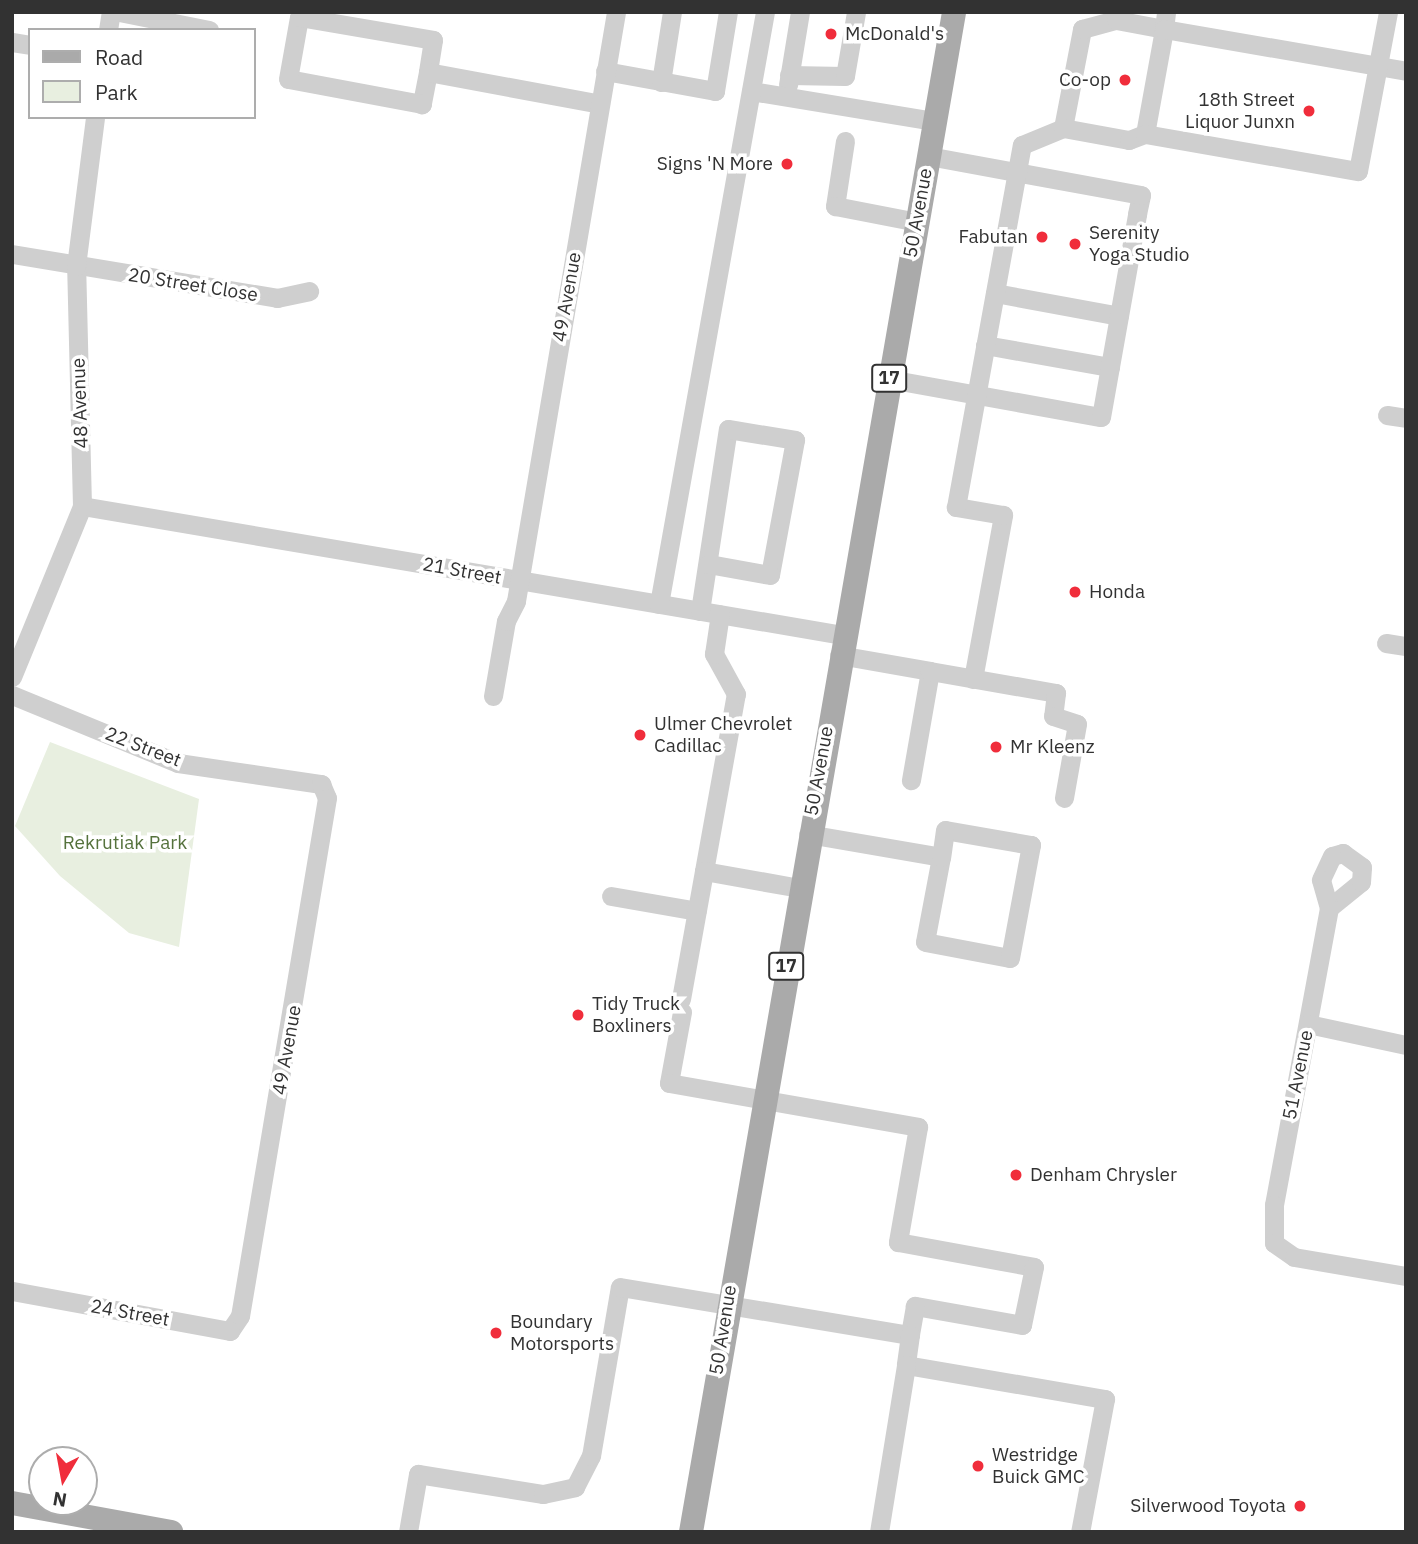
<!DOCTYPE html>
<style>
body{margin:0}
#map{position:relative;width:1418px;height:1544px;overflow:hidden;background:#fff;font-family:"IBM Plex Sans",sans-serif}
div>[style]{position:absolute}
.green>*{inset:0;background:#e8efe0}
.minor>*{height:19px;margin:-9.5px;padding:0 9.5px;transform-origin:9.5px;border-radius:9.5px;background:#cfcfcf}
.major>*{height:24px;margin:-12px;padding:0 12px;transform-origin:12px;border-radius:12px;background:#aaa}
.dots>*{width:19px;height:19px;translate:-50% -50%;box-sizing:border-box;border:4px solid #fff;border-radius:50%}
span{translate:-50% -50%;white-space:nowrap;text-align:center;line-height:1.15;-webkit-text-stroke:7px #fff;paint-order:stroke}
.shield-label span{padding:2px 5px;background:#fff;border:2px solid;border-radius:5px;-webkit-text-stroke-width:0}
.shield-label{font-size:18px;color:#323232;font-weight:700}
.poi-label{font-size:19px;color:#323232}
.left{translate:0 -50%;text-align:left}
.right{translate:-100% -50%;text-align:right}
.street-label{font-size:19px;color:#323232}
.park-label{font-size:19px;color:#55723c}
.frame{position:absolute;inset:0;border:14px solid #323232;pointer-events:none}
.legend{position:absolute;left:28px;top:28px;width:228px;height:91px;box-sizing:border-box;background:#fff;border:2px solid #adadad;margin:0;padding:9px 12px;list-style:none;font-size:21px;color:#323232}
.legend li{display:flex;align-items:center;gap:14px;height:35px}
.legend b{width:35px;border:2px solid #adadad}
.north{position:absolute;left:28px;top:1446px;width:70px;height:70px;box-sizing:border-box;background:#fff;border:2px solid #adadad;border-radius:50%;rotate:190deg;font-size:19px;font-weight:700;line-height:28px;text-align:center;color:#323232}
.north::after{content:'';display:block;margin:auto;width:24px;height:32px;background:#f02d3b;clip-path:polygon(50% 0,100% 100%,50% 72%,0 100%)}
</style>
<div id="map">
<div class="green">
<div style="clip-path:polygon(50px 742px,199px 799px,179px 947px,129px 933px,60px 876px,15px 826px)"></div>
</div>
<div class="minor">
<div style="left:119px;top:12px;width:92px;rotate:11.3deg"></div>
<div style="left:108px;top:30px;width:18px;rotate:-81deg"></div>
<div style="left:12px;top:42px;width:18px;rotate:9deg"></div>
<div style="left:605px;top:71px;width:112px;rotate:10.3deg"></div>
<div style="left:715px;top:91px;width:80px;rotate:-80.7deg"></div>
<div style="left:428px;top:72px;width:33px;rotate:101deg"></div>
<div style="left:422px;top:104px;width:136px;rotate:-169.4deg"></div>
<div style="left:288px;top:79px;width:63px;rotate:-79.9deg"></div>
<div style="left:299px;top:17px;width:136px;rotate:9.7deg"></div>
<div style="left:433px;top:40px;width:32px;rotate:99deg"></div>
<div style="left:428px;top:72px;width:175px;rotate:10.5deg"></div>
<div style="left:789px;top:75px;width:56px;rotate:1deg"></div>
<div style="left:845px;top:76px;width:65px;rotate:-80.2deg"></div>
<div style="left:661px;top:82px;width:71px;rotate:-81.1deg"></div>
<div style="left:788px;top:85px;width:74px;rotate:-80.7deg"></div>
<div style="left:751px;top:91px;width:186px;rotate:9.3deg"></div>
<div style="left:1063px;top:128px;width:101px;rotate:-79.1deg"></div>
<div style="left:1082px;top:29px;width:35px;rotate:-15deg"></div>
<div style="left:1116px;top:20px;width:49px;rotate:10.6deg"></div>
<div style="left:1164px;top:29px;width:17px;rotate:-83deg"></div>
<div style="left:1145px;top:134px;width:107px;rotate:-79.7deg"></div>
<div style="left:1164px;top:29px;width:246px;rotate:9.8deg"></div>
<div style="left:845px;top:141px;width:66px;rotate:98.7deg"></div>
<div style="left:835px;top:206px;width:84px;rotate:11deg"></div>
<div style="left:12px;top:254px;width:269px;rotate:9.4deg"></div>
<div style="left:277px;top:298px;width:33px;rotate:-12deg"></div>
<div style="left:995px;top:293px;width:126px;rotate:10.5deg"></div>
<div style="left:985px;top:345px;width:127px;rotate:10deg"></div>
<div style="left:889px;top:379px;width:215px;rotate:10.2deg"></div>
<div style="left:1101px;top:417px;width:206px;rotate:-79.9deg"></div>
<div style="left:1137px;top:214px;width:19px;rotate:-78deg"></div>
<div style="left:1141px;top:195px;width:216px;rotate:-169.6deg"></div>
<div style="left:1387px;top:415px;width:19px;rotate:9deg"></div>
<div style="left:82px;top:506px;width:772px;rotate:9.62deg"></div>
<div style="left:659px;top:604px;width:601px;rotate:-79.85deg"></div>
<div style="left:700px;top:611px;width:184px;rotate:-81.3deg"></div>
<div style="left:728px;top:429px;width:68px;rotate:9.3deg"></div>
<div style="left:795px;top:440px;width:137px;rotate:100.5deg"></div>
<div style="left:770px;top:575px;width:63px;rotate:-169.9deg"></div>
<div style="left:1386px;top:643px;width:20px;rotate:9deg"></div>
<div style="left:839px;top:655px;width:92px;rotate:10deg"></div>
<div style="left:930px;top:671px;width:111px;rotate:99.9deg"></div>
<div style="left:930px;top:671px;width:128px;rotate:9.9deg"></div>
<div style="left:1056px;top:693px;width:23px;rotate:97deg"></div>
<div style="left:1053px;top:716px;width:25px;rotate:18deg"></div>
<div style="left:1077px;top:724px;width:75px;rotate:100deg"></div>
<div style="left:12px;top:677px;width:185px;rotate:-67.7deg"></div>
<div style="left:82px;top:506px;width:240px;rotate:-91.4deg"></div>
<div style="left:76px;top:266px;width:150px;rotate:-82.7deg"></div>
<div style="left:973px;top:679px;width:167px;rotate:-79.6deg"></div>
<div style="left:1003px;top:515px;width:48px;rotate:-170.3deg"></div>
<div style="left:956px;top:507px;width:368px;rotate:-79.7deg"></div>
<div style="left:1022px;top:145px;width:44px;rotate:-22.5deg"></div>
<div style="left:1063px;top:128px;width:67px;rotate:10.3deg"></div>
<div style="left:1129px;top:140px;width:17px;rotate:-21deg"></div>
<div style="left:1145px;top:134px;width:216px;rotate:9.9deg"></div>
<div style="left:1358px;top:171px;width:162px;rotate:-79.3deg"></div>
<div style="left:12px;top:695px;width:179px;rotate:22.3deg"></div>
<div style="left:178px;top:763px;width:145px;rotate:8.4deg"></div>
<div style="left:321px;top:784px;width:15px;rotate:67deg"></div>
<div style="left:327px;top:798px;width:525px;rotate:99.53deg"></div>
<div style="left:240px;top:1316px;width:18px;rotate:124deg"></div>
<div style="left:230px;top:1331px;width:222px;rotate:-169.6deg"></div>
<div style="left:493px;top:696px;width:76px;rotate:-80.2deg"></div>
<div style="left:506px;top:621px;width:22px;rotate:-63deg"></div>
<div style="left:516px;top:601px;width:597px;rotate:-80.36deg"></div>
<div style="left:808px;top:834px;width:135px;rotate:9.8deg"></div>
<div style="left:941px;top:857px;width:86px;rotate:100.7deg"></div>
<div style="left:925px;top:942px;width:86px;rotate:10.7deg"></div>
<div style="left:1010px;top:958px;width:115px;rotate:-79.5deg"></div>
<div style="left:1031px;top:845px;width:87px;rotate:-170.1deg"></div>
<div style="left:945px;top:830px;width:27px;rotate:98deg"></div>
<div style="left:704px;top:871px;width:180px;rotate:-79.8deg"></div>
<div style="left:736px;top:694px;width:46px;rotate:-118.8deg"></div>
<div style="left:714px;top:654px;width:40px;rotate:-81.5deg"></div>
<div style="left:611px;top:896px;width:87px;rotate:9.9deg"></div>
<div style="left:1329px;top:908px;width:41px;rotate:-39.1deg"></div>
<div style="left:1361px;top:882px;width:15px;rotate:-86deg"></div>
<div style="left:1362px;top:867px;width:24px;rotate:-144deg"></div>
<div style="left:1343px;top:853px;width:11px;rotate:165deg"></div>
<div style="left:1332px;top:856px;width:26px;rotate:115deg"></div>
<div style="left:1321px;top:880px;width:29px;rotate:74deg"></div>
<div style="left:1329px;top:908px;width:302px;rotate:100.5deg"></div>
<div style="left:1274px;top:1205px;width:38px;rotate:90deg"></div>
<div style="left:1274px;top:1243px;width:24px;rotate:35deg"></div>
<div style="left:1294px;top:1257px;width:114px;rotate:9.6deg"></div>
<div style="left:681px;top:999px;width:130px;rotate:-79.8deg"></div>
<div style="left:704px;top:871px;width:97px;rotate:10.1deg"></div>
<div style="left:682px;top:1012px;width:72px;rotate:100.4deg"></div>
<div style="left:669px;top:1083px;width:253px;rotate:10deg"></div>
<div style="left:918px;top:1127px;width:117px;rotate:99.9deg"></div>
<div style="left:898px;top:1242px;width:138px;rotate:10.4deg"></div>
<div style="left:1034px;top:1267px;width:59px;rotate:101.7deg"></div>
<div style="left:1022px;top:1325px;width:109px;rotate:-169.9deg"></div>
<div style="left:915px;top:1306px;width:29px;rotate:100deg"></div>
<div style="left:1308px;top:1024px;width:100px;rotate:12.1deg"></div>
<div style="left:408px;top:1532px;width:59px;rotate:-80.2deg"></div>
<div style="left:418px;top:1474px;width:127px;rotate:9.1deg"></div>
<div style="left:543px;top:1494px;width:33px;rotate:-12deg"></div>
<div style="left:575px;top:1487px;width:35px;rotate:-63deg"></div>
<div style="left:591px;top:1456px;width:171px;rotate:-80.3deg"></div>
<div style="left:620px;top:1287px;width:294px;rotate:9.4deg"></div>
<div style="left:910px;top:1335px;width:30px;rotate:98deg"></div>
<div style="left:906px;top:1365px;width:202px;rotate:9.7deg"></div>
<div style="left:1105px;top:1399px;width:135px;rotate:100.6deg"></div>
<div style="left:879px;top:1532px;width:169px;rotate:-80.8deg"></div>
</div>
<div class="major">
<div style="left:12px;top:1503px;width:162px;rotate:10.3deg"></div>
<div style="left:691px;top:1532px;width:1543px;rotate:-80.18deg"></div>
</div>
<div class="dots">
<div style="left:831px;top:34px;background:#f02d3b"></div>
<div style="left:1125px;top:80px;background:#f02d3b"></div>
<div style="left:1309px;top:111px;background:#f02d3b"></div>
<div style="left:787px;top:164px;background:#f02d3b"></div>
<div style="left:1042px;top:237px;background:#f02d3b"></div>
<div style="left:1075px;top:244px;background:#f02d3b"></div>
<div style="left:1075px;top:592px;background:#f02d3b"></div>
<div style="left:640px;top:735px;background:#f02d3b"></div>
<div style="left:996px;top:747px;background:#f02d3b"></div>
<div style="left:578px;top:1015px;background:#f02d3b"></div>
<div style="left:1016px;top:1175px;background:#f02d3b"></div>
<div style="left:496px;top:1333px;background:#f02d3b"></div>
<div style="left:978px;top:1466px;background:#f02d3b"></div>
<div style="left:1300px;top:1506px;background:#f02d3b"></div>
</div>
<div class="shield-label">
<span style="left:889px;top:378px">17</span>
<span style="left:786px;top:966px">17</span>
</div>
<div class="poi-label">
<span class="left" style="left:845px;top:34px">McDonald's</span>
<span class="right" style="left:1111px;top:80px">Co-op</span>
<span class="right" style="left:1295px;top:111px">18th Street<br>Liquor Junxn</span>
<span class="right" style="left:773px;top:164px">Signs 'N More</span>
<span class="left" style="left:1089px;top:244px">Serenity<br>Yoga Studio</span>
<span class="right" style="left:1028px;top:237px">Fabutan</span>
<span class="left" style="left:1089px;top:592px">Honda</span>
<span class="left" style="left:654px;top:735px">Ulmer Chevrolet<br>Cadillac</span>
<span class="left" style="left:1010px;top:747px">Mr Kleenz</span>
<span class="left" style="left:592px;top:1015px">Tidy Truck<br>Boxliners</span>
<span class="left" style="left:1030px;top:1175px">Denham Chrysler</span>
<span class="left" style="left:510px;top:1333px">Boundary<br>Motorsports</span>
<span class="left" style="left:992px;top:1466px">Westridge<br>Buick GMC</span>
<span class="right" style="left:1286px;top:1506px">Silverwood Toyota</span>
</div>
<div class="street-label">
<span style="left:918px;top:213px;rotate:-80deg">50 Avenue</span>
<span style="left:193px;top:285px;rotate:9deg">20 Street Close</span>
<span style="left:567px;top:297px;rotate:-80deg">49 Avenue</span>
<span style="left:80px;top:403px;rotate:-92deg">48 Avenue</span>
<span style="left:462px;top:571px;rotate:10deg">21 Street</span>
<span style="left:143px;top:747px;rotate:21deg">22 Street</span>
<span style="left:819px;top:771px;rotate:-80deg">50 Avenue</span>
<span style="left:287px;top:1050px;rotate:-80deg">49 Avenue</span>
<span style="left:1298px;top:1075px;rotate:-79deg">51 Avenue</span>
<span style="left:130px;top:1313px;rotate:10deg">24 Street</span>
<span style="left:723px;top:1330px;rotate:-81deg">50 Avenue</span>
</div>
<div class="park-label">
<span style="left:125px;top:843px">Rekrutiak Park</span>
</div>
<div class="frame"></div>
<ul class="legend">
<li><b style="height:9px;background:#aaa"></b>Road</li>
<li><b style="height:19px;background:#e8efe0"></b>Park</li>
</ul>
<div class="north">N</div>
</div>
